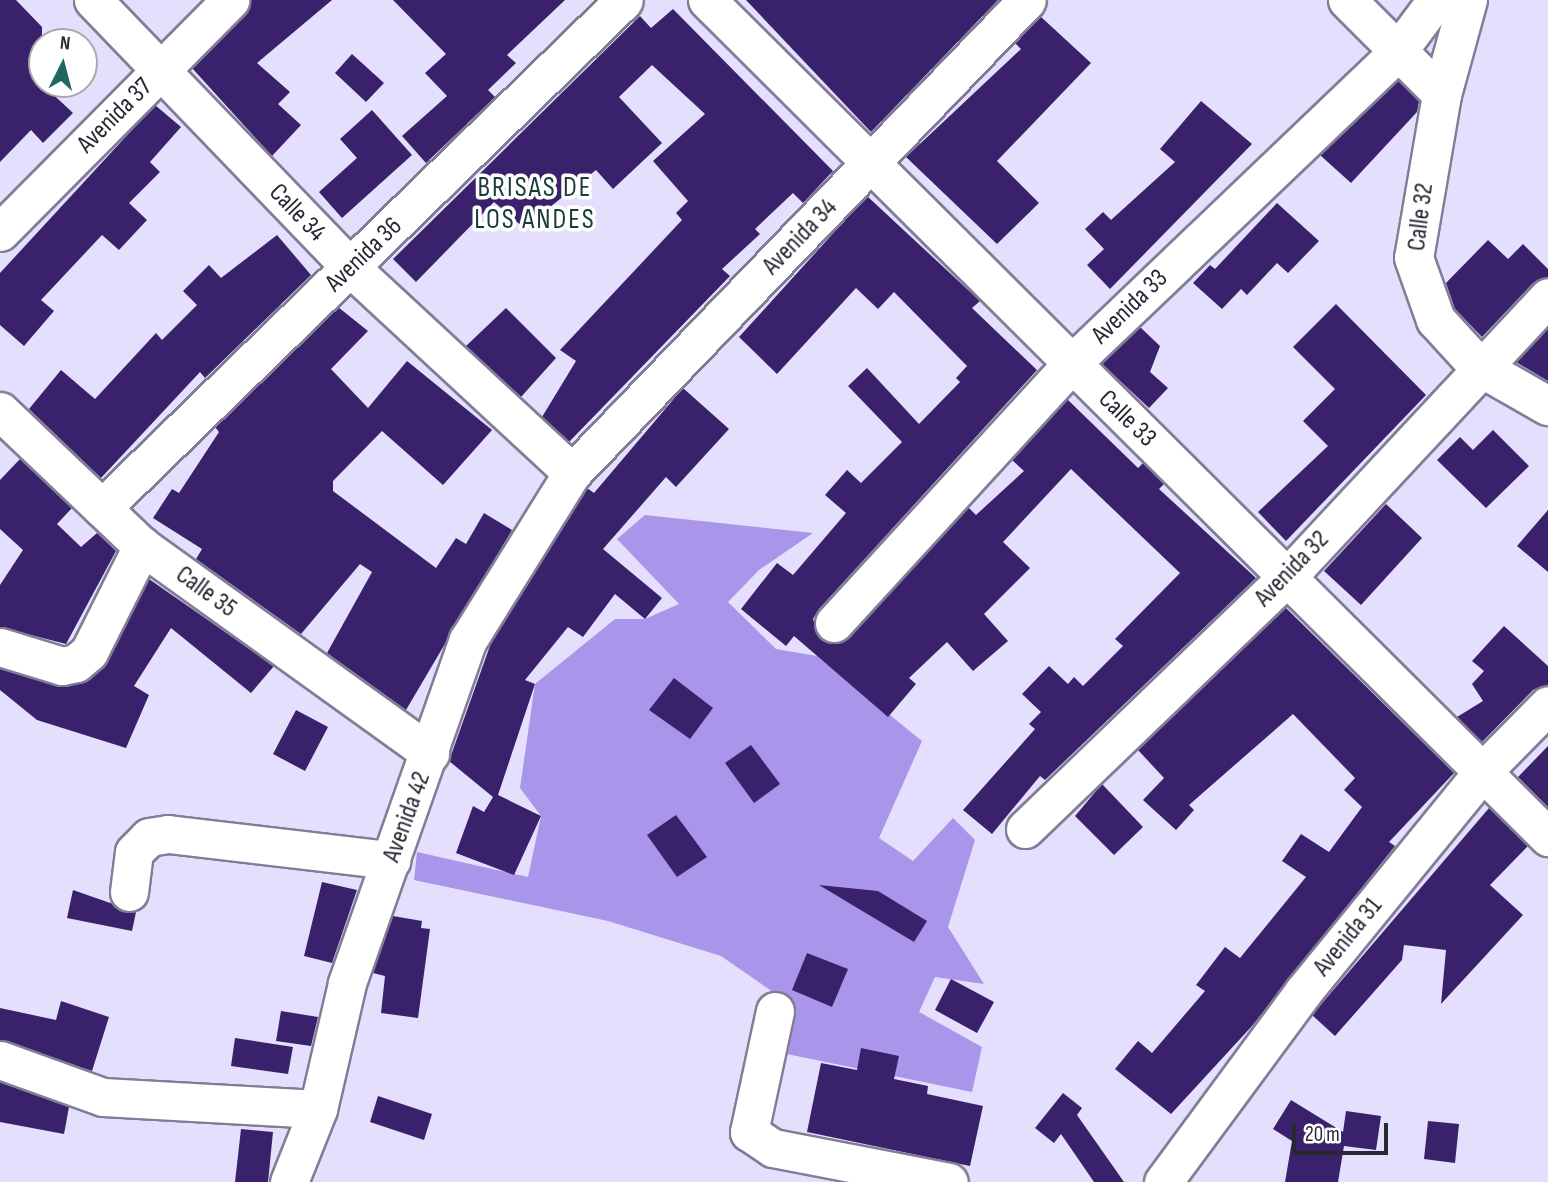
<!DOCTYPE html>
<style>
body{margin:0}
#map{position:relative;width:1548px;height:1182px;overflow:hidden;background:#e4dffc;font-family:"Sofia Sans Condensed",sans-serif}
div>[style]{position:absolute}
.forest>*{inset:0;background:#a995ea}
.building>*{inset:0;background:#3a216b}
.roads{filter:drop-shadow(2px 0 #817d97) drop-shadow(-2px 0 #817d97) drop-shadow(0 2px #817d97) drop-shadow(0 -2px #817d97)}
.minor>*{height:37px;margin:-18.5px;padding:0 18.5px;transform-origin:18.5px;border-radius:18.5px;background:#fff}
.secondary>*{height:38px;margin:-19px;padding:0 19px;transform-origin:19px;border-radius:19px;background:#fff}
span{translate:-50% -50%;white-space:nowrap;text-align:center;line-height:1.15;-webkit-text-stroke:7px #fff;paint-order:stroke}
.street-label{font-size:26px;color:#292732}
.neighbourhood-label{font-size:28px;color:#193a36;letter-spacing:2px}
.north{position:absolute;left:28px;top:28px;width:70px;height:70px;box-sizing:border-box;background:#fff;border:2px solid #a9a9ad;border-radius:50%;rotate:6deg;font-size:19px;font-weight:700;line-height:28px;text-align:center;color:#292732}
.north::after{content:'';display:block;margin:auto;width:24px;height:32px;background:#1e6861;clip-path:polygon(50% 0,100% 100%,50% 72%,0 100%)}
.scale{position:absolute;left:1292px;top:1123px;width:96px;height:32px;box-sizing:border-box;border:4px solid #292732;border-top:0;padding-left:9px;font-size:21px;line-height:24px;white-space:nowrap;color:#292732;-webkit-text-stroke:5px #fff;paint-order:stroke}
</style>
<div id="map">
<div class="forest">
<div style="clip-path:polygon(645px 515px,813px 533px,759px 570px,728px 602px,776px 649px,817px 656px,922px 741px,879px 838px,913px 861px,953px 818px,975px 840px,948px 927px,984px 984px,935px 977px,919px 1012px,982px 1047px,972px 1092px,777px 1052px,786px 1001px,721px 956px,608px 921px,414px 880px,417px 852px,528px 877px,541px 816px,520px 788px,535px 684px,615px 619px,645px 619px,679px 604px,617px 539px)"></div>
</div>
<div class="building">
<div style="clip-path:polygon(0 0,16px 0,42px 27px,42px 84px,73px 113px,43px 143px,31px 130px,0 162px)"></div>
<div style="clip-path:polygon(250px 0,332px 0,257px 63px,290px 92px,278px 104px,301px 125px,272px 156px,192px 68px,245px 15px)"></div>
<div style="clip-path:polygon(393px 0,565px 0,507px 55px,516px 63px,488px 90px,495px 97px,426px 163px,402px 136px,447px 96px,425px 73px,446px 54px)"></div>
<div style="clip-path:polygon(746px 0,998px 0,871px 132px)"></div>
<div style="clip-path:polygon(673px 9px,833px 171px,803px 203px,793px 193px,755px 229px,760px 234px,722px 269px,730px 276px,569px 442px,542px 417px,576px 361px,560px 350px,682px 220px,676px 213px,688px 201px,653px 161px,705px 114px,652px 65px,619px 97px,662px 143px,613px 189px,596px 170px,524px 228px,494px 202px,416px 282px,393px 259px,640px 16px,651px 28px)"></div>
<div style="clip-path:polygon(1040px 16px,1091px 63px,997px 161px,1039px 203px,997px 244px,906px 157px,1021px 49px,1015px 43px)"></div>
<div style="clip-path:polygon(352px 54px,384px 83px,366px 102px,335px 73px)"></div>
<div style="clip-path:polygon(1398px 80px,1419px 101px,1417px 112px,1351px 183px,1320px 155px)"></div>
<div style="clip-path:polygon(1201px 101px,1252px 144px,1110px 289px,1087px 265px,1104px 249px,1085px 229px,1103px 212px,1111px 220px,1175px 162px,1160px 149px)"></div>
<div style="clip-path:polygon(155px 105px,181px 127px,150px 162px,160px 172px,129px 203px,147px 220px,119px 250px,102px 235px,41px 300px,54px 311px,24px 346px,0 325px,0 273px)"></div>
<div style="clip-path:polygon(372px 110px,412px 155px,342px 218px,319px 192px,357px 158px,340px 139px)"></div>
<div style="clip-path:polygon(867px 196px,980px 301px,972px 308px,1037px 370px,819px 609px,813px 619px,819px 638px,830px 644px,849px 638px,968px 507px,976px 515px,1024px 471px,1012px 460px,1067px 399px,1138px 468px,1143px 463px,1164px 484px,1159px 489px,1256px 578px,1045px 780px,1040px 776px,992px 834px,963px 810px,1035px 729px,1029px 724px,1041px 712px,1022px 694px,1049px 666px,1068px 684px,1074px 677px,1083px 686px,1123px 646px,1115px 639px,1180px 573px,1071px 469px,1003px 542px,1030px 568px,984px 614px,1008px 641px,973px 671px,947px 642px,909px 678px,916px 684px,888px 717px,794px 636px,786px 646px,741px 609px,777px 563px,793px 575px,846px 513px,825px 495px,847px 470px,861px 483px,902px 442px,848px 386px,867px 368px,919px 424px,960px 382px,956px 378px,967px 366px,894px 292px,878px 309px,856px 288px,777px 374px,739px 337px)"></div>
<div style="clip-path:polygon(1277px 203px,1319px 241px,1288px 273px,1277px 263px,1247px 295px,1241px 289px,1222px 309px,1193px 283px,1210px 265px,1215px 269px)"></div>
<div style="clip-path:polygon(277px 235px,311px 275px,205px 378px,200px 372px,101px 478px,29px 409px,61px 370px,95px 399px,156px 333px,162px 340px,197px 305px,183px 291px,209px 265px,221px 278px)"></div>
<div style="clip-path:polygon(1488px 240px,1508px 259px,1523px 244px,1548px 269px,1548px 277px,1533px 283px,1482px 337px,1455px 309px,1446px 283px)"></div>
<div style="clip-path:polygon(1336px 304px,1426px 395px,1286px 541px,1258px 512px,1328px 446px,1303px 421px,1335px 389px,1293px 347px)"></div>
<div style="clip-path:polygon(338px 307px,368px 331px,331px 369px,368px 408px,407px 361px,492px 430px,443px 485px,382px 431px,333px 481px,333px 491px,436px 568px,456px 538px,466px 544px,484px 513px,512px 530px,406px 710px,327px 653px,372px 572px,360px 564px,301px 634px,196px 559px,202px 549px,153px 518px,172px 489px,179px 493px,219px 432px,215px 427px)"></div>
<div style="clip-path:polygon(506px 308px,556px 358px,521px 397px,466px 346px)"></div>
<div style="clip-path:polygon(1140px 327px,1160px 346px,1150px 372px,1168px 388px,1149px 408px,1102px 364px)"></div>
<div style="clip-path:polygon(1548px 328px,1548px 381px,1516px 362px)"></div>
<div style="clip-path:polygon(683px 388px,729px 429px,676px 487px,666px 477px,603px 549px,662px 598px,645px 619px,615px 594px,583px 637px,568px 627px,525px 680px,535px 684px,498px 795px,541px 816px,514px 875px,456px 853px,473px 806px,484px 812px,493px 797px,449px 761px,491px 643px,587px 488px,594px 493px)"></div>
<div style="clip-path:polygon(1493px 430px,1529px 466px,1486px 508px,1437px 460px,1460px 437px,1473px 450px)"></div>
<div style="clip-path:polygon(20px 459px,72px 508px,57px 524px,81px 547px,97px 533px,116px 551px,66px 644px,0 627px,0 585px,23px 550px,0 529px,0 480px)"></div>
<div style="clip-path:polygon(1386px 504px,1422px 538px,1361px 605px,1324px 571px)"></div>
<div style="clip-path:polygon(1548px 510px,1548px 572px,1517px 546px)"></div>
<div style="clip-path:polygon(149px 579px,274px 666px,251px 693px,171px 628px,134px 686px,149px 695px,126px 748px,37px 720px,0 690px,0 669px,57px 686px,90px 679px,108px 661px)"></div>
<div style="clip-path:polygon(1286px 608px,1454px 773px,1389px 842px,1395px 846px,1252px 1026px,1171px 1114px,1115px 1069px,1138px 1041px,1152px 1053px,1205px 991px,1196px 985px,1225px 947px,1240px 958px,1306px 877px,1282px 861px,1301px 834px,1329px 852px,1362px 807px,1344px 790px,1355px 778px,1293px 714px,1189px 805px,1194px 810px,1176px 830px,1143px 800px,1164px 778px,1138px 750px)"></div>
<div style="clip-path:polygon(1504px 626px,1548px 666px,1548px 685px,1533px 690px,1482px 742px,1457px 717px,1483px 701px,1472px 684px,1484px 671px,1472px 661px)"></div>
<div style="clip-path:polygon(674px 678px,713px 708px,690px 739px,649px 710px)"></div>
<div style="clip-path:polygon(296px 710px,328px 727px,305px 771px,273px 754px)"></div>
<div style="clip-path:polygon(751px 745px,780px 784px,754px 803px,725px 763px)"></div>
<div style="clip-path:polygon(1548px 746px,1548px 807px,1518px 777px)"></div>
<div style="clip-path:polygon(1102px 784px,1143px 827px,1114px 855px,1075px 816px)"></div>
<div style="clip-path:polygon(1489px 808px,1528px 846px,1490px 885px,1523px 915px,1441px 1004px,1446px 950px,1404px 945px,1402px 960px,1335px 1036px,1312px 1015px)"></div>
<div style="clip-path:polygon(676px 815px,707px 857px,677px 877px,647px 835px)"></div>
<div style="clip-path:polygon(322px 882px,357px 890px,332px 963px,304px 956px)"></div>
<div style="clip-path:polygon(819px 885px,878px 891px,927px 921px,914px 942px)"></div>
<div style="clip-path:polygon(73px 890px,136px 912px,132px 931px,67px 918px)"></div>
<div style="clip-path:polygon(393px 916px,422px 921px,421px 928px,430px 929px,418px 1018px,381px 1013px,385px 976px,373px 973px)"></div>
<div style="clip-path:polygon(807px 953px,848px 969px,832px 1007px,792px 990px)"></div>
<div style="clip-path:polygon(951px 979px,994px 1002px,977px 1033px,935px 1010px)"></div>
<div style="clip-path:polygon(61px 1001px,109px 1017px,92px 1071px,0 1040px,0 1008px,56px 1020px)"></div>
<div style="clip-path:polygon(281px 1011px,318px 1017px,311px 1046px,276px 1041px)"></div>
<div style="clip-path:polygon(235px 1038px,293px 1047px,288px 1074px,231px 1066px)"></div>
<div style="clip-path:polygon(861px 1048px,899px 1056px,894px 1079px,928px 1086px,927px 1094px,983px 1106px,970px 1166px,807px 1132px,821px 1063px,857px 1070px)"></div>
<div style="clip-path:polygon(0 1082px,69px 1107px,64px 1134px,0 1122px)"></div>
<div style="clip-path:polygon(1063px 1093px,1082px 1108px,1077px 1115px,1124px 1182px,1094px 1182px,1061px 1134px,1054px 1143px,1035px 1128px)"></div>
<div style="clip-path:polygon(378px 1096px,432px 1114px,424px 1140px,370px 1122px)"></div>
<div style="clip-path:polygon(1291px 1100px,1343px 1132px,1346px 1111px,1381px 1116px,1376px 1150px,1344px 1146px,1338px 1182px,1285px 1182px,1292px 1141px,1273px 1129px)"></div>
<div style="clip-path:polygon(1428px 1121px,1459px 1124px,1455px 1163px,1424px 1159px)"></div>
<div style="clip-path:polygon(241px 1129px,273px 1132px,268px 1182px,235px 1182px)"></div>
</div>
<div class="roads">
<div class="minor">
<div style="left:93px;top:0;width:372px;rotate:46.1deg"></div>
<div style="left:351px;top:268px;width:301px;rotate:42.8deg"></div>
<div style="left:707px;top:0;width:1187px;rotate:44.86deg"></div>
<div style="left:1347px;top:0;width:134px;rotate:45deg"></div>
<div style="left:0;top:232px;width:327px;rotate:-45.2deg"></div>
<div style="left:0;top:411px;width:196px;rotate:43.6deg"></div>
<div style="left:142px;top:546px;width:355px;rotate:35.7deg"></div>
<div style="left:102px;top:508px;width:728px;rotate:-44.22deg"></div>
<div style="left:834px;top:623px;width:351px;rotate:-47.5deg"></div>
<div style="left:1071px;top:364px;width:453px;rotate:-43.7deg"></div>
<div style="left:1398px;top:51px;width:64px;rotate:-53.3deg"></div>
<div style="left:0;top:647px;width:65px;rotate:17deg"></div>
<div style="left:62px;top:666px;width:14px;rotate:-12deg"></div>
<div style="left:76px;top:663px;width:17px;rotate:-40deg"></div>
<div style="left:89px;top:652px;width:119px;rotate:-63.4deg"></div>
<div style="left:1025px;top:829px;width:365px;rotate:-43.9deg"></div>
<div style="left:1288px;top:576px;width:381px;rotate:-47deg"></div>
<div style="left:129px;top:892px;width:40px;rotate:-82.9deg"></div>
<div style="left:134px;top:852px;width:21px;rotate:-45deg"></div>
<div style="left:149px;top:837px;width:19px;rotate:-9deg"></div>
<div style="left:168px;top:834px;width:225px;rotate:6.7deg"></div>
<div style="left:775px;top:1011px;width:124px;rotate:102.1deg"></div>
<div style="left:749px;top:1132px;width:29px;rotate:34deg"></div>
<div style="left:773px;top:1148px;width:179px;rotate:10.9deg"></div>
<div style="left:0;top:1060px;width:109px;rotate:19.8deg"></div>
<div style="left:103px;top:1097px;width:215px;rotate:3.2deg"></div>
<div style="left:289px;top:1182px;width:79px;rotate:-68.3deg"></div>
<div style="left:318px;top:1109px;width:129px;rotate:-77deg"></div>
<div style="left:347px;top:983px;width:364px;rotate:-70.6deg"></div>
<div style="left:468px;top:640px;width:197px;rotate:-58.1deg"></div>
<div style="left:572px;top:473px;width:656px;rotate:-46.11deg"></div>
<div style="left:1163px;top:1182px;width:236px;rotate:-53.6deg"></div>
<div style="left:1303px;top:992px;width:286px;rotate:-50.8deg"></div>
<div style="left:1484px;top:770px;width:91px;rotate:-45.4deg"></div>
</div>
<div class="secondary">
<div style="left:1468px;top:0;width:98px;rotate:105.3deg"></div>
<div style="left:1442px;top:95px;width:165px;rotate:99.7deg"></div>
<div style="left:1414px;top:258px;width:66px;rotate:70.5deg"></div>
<div style="left:1436px;top:320px;width:62px;rotate:47.6deg"></div>
<div style="left:1478px;top:366px;width:81px;rotate:29.7deg"></div>
</div>
</div>
<div class="street-label">
<span style="left:115px;top:116px;rotate:-45deg">Avenida 37</span>
<span style="left:297px;top:213px;rotate:46deg">Calle 34</span>
<span style="left:1421px;top:217px;rotate:-83deg">Calle 32</span>
<span style="left:800px;top:237px;rotate:-46deg">Avenida 34</span>
<span style="left:364px;top:255px;rotate:-44deg">Avenida 36</span>
<span style="left:1130px;top:307px;rotate:-44deg">Avenida 33</span>
<span style="left:1127px;top:419px;rotate:44deg">Calle 33</span>
<span style="left:1292px;top:569px;rotate:-46deg">Avenida 32</span>
<span style="left:206px;top:592px;rotate:36deg">Calle 35</span>
<span style="left:407px;top:817px;rotate:-70deg">Avenida 42</span>
<span style="left:1348px;top:937px;rotate:-51deg">Avenida 31</span>
</div>
<div class="neighbourhood-label">
<span style="left:535px;top:204px">BRISAS DE<br>LOS ANDES</span>
</div>
<div class="north">N</div>
<div class="scale">20 m</div>
</div>
